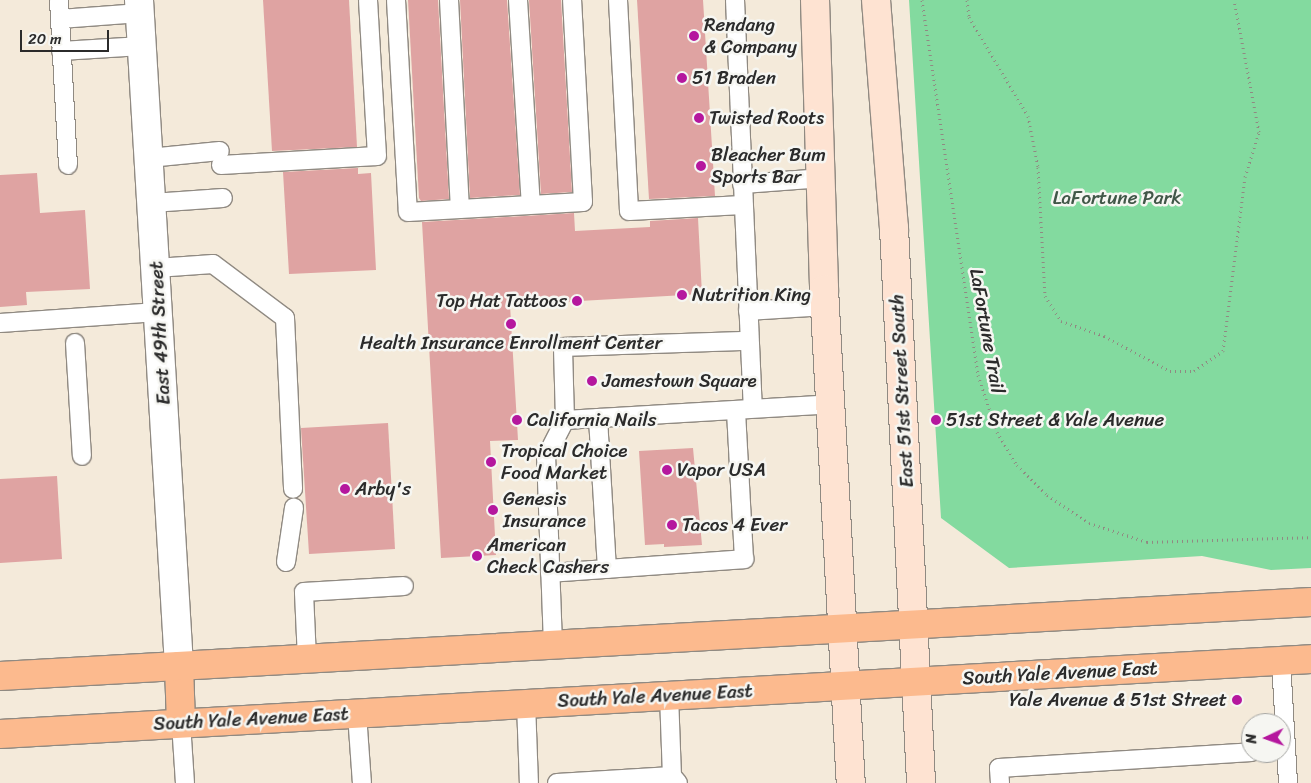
<!DOCTYPE html>
<style>
body{margin:0}
#map{position:relative;width:1311px;height:783px;overflow:hidden;background:#f4eada;font-family:Sriracha,sans-serif}
div>[style]{position:absolute}
.green>*{inset:0;background:#83da9f}
.building>*{inset:0;background:#dfa3a2}
.path>*{height:3px;margin-top:-1.5px;transform-origin:0;background:repeating-linear-gradient(90deg,#908a82 0 1px,transparent 0 5px)}
.roads{filter:drop-shadow(1px 0 #908a82) drop-shadow(-1px 0 #908a82) drop-shadow(0 1px #908a82) drop-shadow(0 -1px #908a82)}
.service>*{height:18px;margin:-9px;padding:0 9px;transform-origin:9px;border-radius:9px;background:#fff}
.minor>*{height:28px;margin:-14px;padding:0 14px;transform-origin:14px;border-radius:14px;background:#fff}
.secondary>*{height:28px;margin:-14px;padding:0 14px;transform-origin:14px;border-radius:14px;background:#fee3d2}
.primary>*{height:28px;margin:-14px;padding:0 14px;transform-origin:14px;border-radius:14px;background:#fcba8e}
.dots>*{width:14px;height:14px;translate:-50% -50%;box-sizing:border-box;border:2px solid #f6f6f2;border-radius:50%}
span{translate:-50% -50%;white-space:nowrap;text-align:center;line-height:1.15;-webkit-text-stroke:5px #f6f6f2;paint-order:stroke}
.poi-label{font-size:19px;color:#2b2b2b}
.left{translate:0 -50%;text-align:left}
.right{translate:-100% -50%;text-align:right}
.park-label{font-size:19px;color:#415748}
.street-label{font-size:19px;color:#2b2b2b}
.north{position:absolute;left:1241px;top:713px;width:50px;height:50px;box-sizing:border-box;background:#f6f6f2;border:1px solid #a5a5a2;border-radius:50%;rotate:267deg;font-size:14px;font-weight:700;line-height:20px;text-align:center;color:#2b2b2b}
.north::after{content:'';display:block;margin:auto;width:18px;height:22px;background:#b5179e;clip-path:polygon(50% 0,100% 100%,50% 72%,0 100%)}
.scale{position:absolute;left:20px;top:30px;width:89px;height:22px;box-sizing:border-box;border:2px solid #2b2b2b;border-top:0;padding-left:6px;font-size:15px;line-height:18px;white-space:nowrap;color:#2b2b2b;-webkit-text-stroke:4px #f6f6f2;paint-order:stroke}
</style>
<div id="map">
<div class="green">
<div style="clip-path:polygon(909px 0,1311px 0,1311px 568px,1271px 570px,1202px 556px,1009px 568px,941px 518px)"></div>
</div>
<div class="building">
<div style="clip-path:polygon(263px 0,349px 0,357px 147px,272px 151px)"></div>
<div style="clip-path:polygon(408px 0,438px 0,449px 199px,421px 201px,419px 198px)"></div>
<div style="clip-path:polygon(460px 0,507px 0,520px 195px,470px 198px)"></div>
<div style="clip-path:polygon(529px 0,561px 0,572px 192px,541px 194px)"></div>
<div style="clip-path:polygon(637px 0,703px 0,715px 196px,649px 199px)"></div>
<div style="clip-path:polygon(358px 168px,358px 174px,371px 173px,376px 270px,289px 274px,283px 172px)"></div>
<div style="clip-path:polygon(37px 173px,40px 213px,85px 210px,90px 289px,26px 292px,27px 305px,0 307px,0 175px)"></div>
<div style="clip-path:polygon(574px 213px,575px 231px,650px 227px,650px 221px,698px 218px,702px 294px,510px 305px,518px 440px,490px 441px,496px 555px,441px 558px,422px 222px)"></div>
<div style="clip-path:polygon(388px 423px,395px 549px,309px 554px,301px 428px)"></div>
<div style="clip-path:polygon(693px 448px,702px 545px,664px 547px,664px 544px,645px 545px,639px 451px)"></div>
<div style="clip-path:polygon(57px 476px,62px 559px,0 563px,0 479px)"></div>
</div>
<div class="path">
<div style="left:922px;top:0;width:379px;rotate:81.5deg"></div>
<div style="left:978px;top:375px;width:60px;rotate:71.6deg"></div>
<div style="left:997px;top:432px;width:39px;rotate:59deg"></div>
<div style="left:1017px;top:465px;width:42px;rotate:45deg"></div>
<div style="left:1047px;top:495px;width:50px;rotate:33.7deg"></div>
<div style="left:1089px;top:523px;width:61px;rotate:18.1deg"></div>
<div style="left:1147px;top:542px;width:164px;rotate:-1.7deg"></div>
<div style="left:967px;top:0;width:17px;rotate:83deg"></div>
<div style="left:969px;top:17px;width:115px;rotate:59.2deg"></div>
<div style="left:1028px;top:116px;width:52px;rotate:78.9deg"></div>
<div style="left:1038px;top:167px;width:129px;rotate:86.9deg"></div>
<div style="left:1045px;top:296px;width:30px;rotate:57deg"></div>
<div style="left:1061px;top:321px;width:46px;rotate:19.2deg"></div>
<div style="left:1104px;top:336px;width:75px;rotate:27.9deg"></div>
<div style="left:1170px;top:371px;width:24px"></div>
<div style="left:1194px;top:371px;width:35px;rotate:-35deg"></div>
<div style="left:1223px;top:351px;width:175px;rotate:-82.8deg"></div>
<div style="left:1245px;top:177px;width:47px;rotate:-72.7deg"></div>
<div style="left:1259px;top:132px;width:134px;rotate:-100.7deg"></div>
</div>
<div class="roads">
<div class="service">
<div style="left:59px;top:0;width:165px;rotate:86.9deg"></div>
<div style="left:396px;top:0;width:212px;rotate:86.8deg"></div>
<div style="left:408px;top:212px;width:175px;rotate:-3.3deg"></div>
<div style="left:583px;top:202px;width:202px;rotate:-93.1deg"></div>
<div style="left:449px;top:0;width:209px;rotate:87deg"></div>
<div style="left:518px;top:0;width:204px;rotate:86.4deg"></div>
<div style="left:618px;top:0;width:211px;rotate:87deg"></div>
<div style="left:629px;top:211px;width:114px;rotate:-3deg"></div>
<div style="left:735px;top:0;width:408px;rotate:87.5deg"></div>
<div style="left:60px;top:19px;width:80px;rotate:-4.3deg"></div>
<div style="left:61px;top:51px;width:81px;rotate:-3.5deg"></div>
<div style="left:149px;top:158px;width:71px;rotate:-5.6deg"></div>
<div style="left:221px;top:165px;width:156px;rotate:-3.3deg"></div>
<div style="left:377px;top:156px;width:156px;rotate:-93.3deg"></div>
<div style="left:742px;top:184px;width:79px;rotate:-4.3deg"></div>
<div style="left:152px;top:203px;width:71px;rotate:-4deg"></div>
<div style="left:156px;top:268px;width:57px;rotate:-4deg"></div>
<div style="left:213px;top:264px;width:90px;rotate:36.9deg"></div>
<div style="left:285px;top:318px;width:171px;rotate:87.3deg"></div>
<div style="left:748px;top:311px;width:77px;rotate:-3.7deg"></div>
<div style="left:0;top:323px;width:158px;rotate:-4deg"></div>
<div style="left:75px;top:343px;width:113px;rotate:86.5deg"></div>
<div style="left:598px;top:418px;width:151px;rotate:86.6deg"></div>
<div style="left:565px;top:420px;width:266px;rotate:-3.4deg"></div>
<div style="left:286px;top:562px;width:55px;rotate:-81.6deg"></div>
<div style="left:550px;top:573px;width:195px;rotate:-4.1deg"></div>
<div style="left:744px;top:559px;width:149px;rotate:-93.1deg"></div>
<div style="left:553px;top:645px;width:188px;rotate:-92.1deg"></div>
<div style="left:546px;top:457px;width:42px;rotate:-62.8deg"></div>
<div style="left:565px;top:420px;width:73px;rotate:-91.6deg"></div>
<div style="left:563px;top:347px;width:185px;rotate:-1.9deg"></div>
<div style="left:307px;top:659px;width:67px;rotate:-92.6deg"></div>
<div style="left:304px;top:592px;width:100px;rotate:-3.4deg"></div>
<div style="left:1281px;top:661px;width:122px;rotate:86.7deg"></div>
<div style="left:669px;top:695px;width:81px;rotate:87.9deg"></div>
<div style="left:526px;top:703px;width:80px;rotate:87.9deg"></div>
<div style="left:357px;top:714px;width:69px;rotate:85.9deg"></div>
<div style="left:181px;top:723px;width:60px;rotate:86.2deg"></div>
<div style="left:557px;top:783px;width:115px;rotate:-3.5deg"></div>
<div style="left:672px;top:776px;width:9px;rotate:49deg"></div>
<div style="left:1000px;top:783px;width:15px;rotate:-94deg"></div>
<div style="left:999px;top:768px;width:253px;rotate:-3.6deg"></div>
</div>
<div class="minor">
<div style="left:139px;top:0;width:667px;rotate:86.56deg"></div>
</div>
<div class="secondary">
<div style="left:815px;top:0;width:289px;rotate:88.2deg"></div>
<div style="left:824px;top:289px;width:495px;rotate:86.9deg"></div>
<div style="left:876px;top:0;width:229px;rotate:85.5deg"></div>
<div style="left:894px;top:228px;width:556px;rotate:87.21deg"></div>
</div>
<div class="primary">
<div style="left:179px;top:666px;width:57px;rotate:88deg"></div>
<div style="left:0;top:676px;width:1313px;rotate:-3.23deg"></div>
<div style="left:0;top:734px;width:1313px;rotate:-3.27deg"></div>
</div>
</div>
<div class="dots">
<div style="left:694px;top:36px;background:#b5179e"></div>
<div style="left:682px;top:78px;background:#b5179e"></div>
<div style="left:699px;top:118px;background:#b5179e"></div>
<div style="left:701px;top:166px;background:#b5179e"></div>
<div style="left:682px;top:295px;background:#b5179e"></div>
<div style="left:577px;top:301px;background:#b5179e"></div>
<div style="left:511px;top:324px;background:#b5179e"></div>
<div style="left:592px;top:381px;background:#b5179e"></div>
<div style="left:517px;top:420px;background:#b5179e"></div>
<div style="left:936px;top:420px;background:#b5179e"></div>
<div style="left:491px;top:462px;background:#b5179e"></div>
<div style="left:667px;top:470px;background:#b5179e"></div>
<div style="left:345px;top:489px;background:#b5179e"></div>
<div style="left:493px;top:510px;background:#b5179e"></div>
<div style="left:672px;top:525px;background:#b5179e"></div>
<div style="left:477px;top:556px;background:#b5179e"></div>
<div style="left:1237px;top:700px;background:#b5179e"></div>
</div>
<div class="poi-label">
<span class="left" style="left:704px;top:36px">Rendang<br>&amp; Company</span>
<span class="left" style="left:692px;top:78px">51 Braden</span>
<span class="left" style="left:709px;top:118px">Twisted Roots</span>
<span class="left" style="left:711px;top:166px">Bleacher Bum<br>Sports Bar</span>
<span class="left" style="left:692px;top:295px">Nutrition King</span>
<span class="right" style="left:567px;top:301px">Top Hat Tattoos</span>
<span style="left:511px;top:343px">Health Insurance Enrollment Center</span>
<span class="left" style="left:602px;top:381px">Jamestown Square</span>
<span class="left" style="left:527px;top:420px">California Nails</span>
<span class="left" style="left:946px;top:420px">51st Street &amp; Yale Avenue</span>
<span class="left" style="left:501px;top:462px">Tropical Choice<br>Food Market</span>
<span class="left" style="left:677px;top:470px">Vapor USA</span>
<span class="left" style="left:355px;top:489px">Arby's</span>
<span class="left" style="left:503px;top:510px">Genesis<br>Insurance</span>
<span class="left" style="left:682px;top:525px">Tacos 4 Ever</span>
<span class="left" style="left:487px;top:556px">American<br>Check Cashers</span>
<span class="right" style="left:1227px;top:700px">Yale Avenue &amp; 51st Street</span>
</div>
<div class="park-label">
<span style="left:1117px;top:198px">LaFortune Park</span>
</div>
<div class="street-label">
<span style="left:987px;top:331px;rotate:80deg">LaFortune Trail</span>
<span style="left:160px;top:333px;rotate:-93deg">East 49th Street</span>
<span style="left:902px;top:391px;rotate:-93deg">East 51st Street South</span>
<span style="left:1060px;top:673px;rotate:-3deg">South Yale Avenue East</span>
<span style="left:655px;top:696px;rotate:-3deg">South Yale Avenue East</span>
<span style="left:251px;top:719px;rotate:-3deg">South Yale Avenue East</span>
</div>
<div class="north">N</div>
<div class="scale">20 m</div>
</div>
